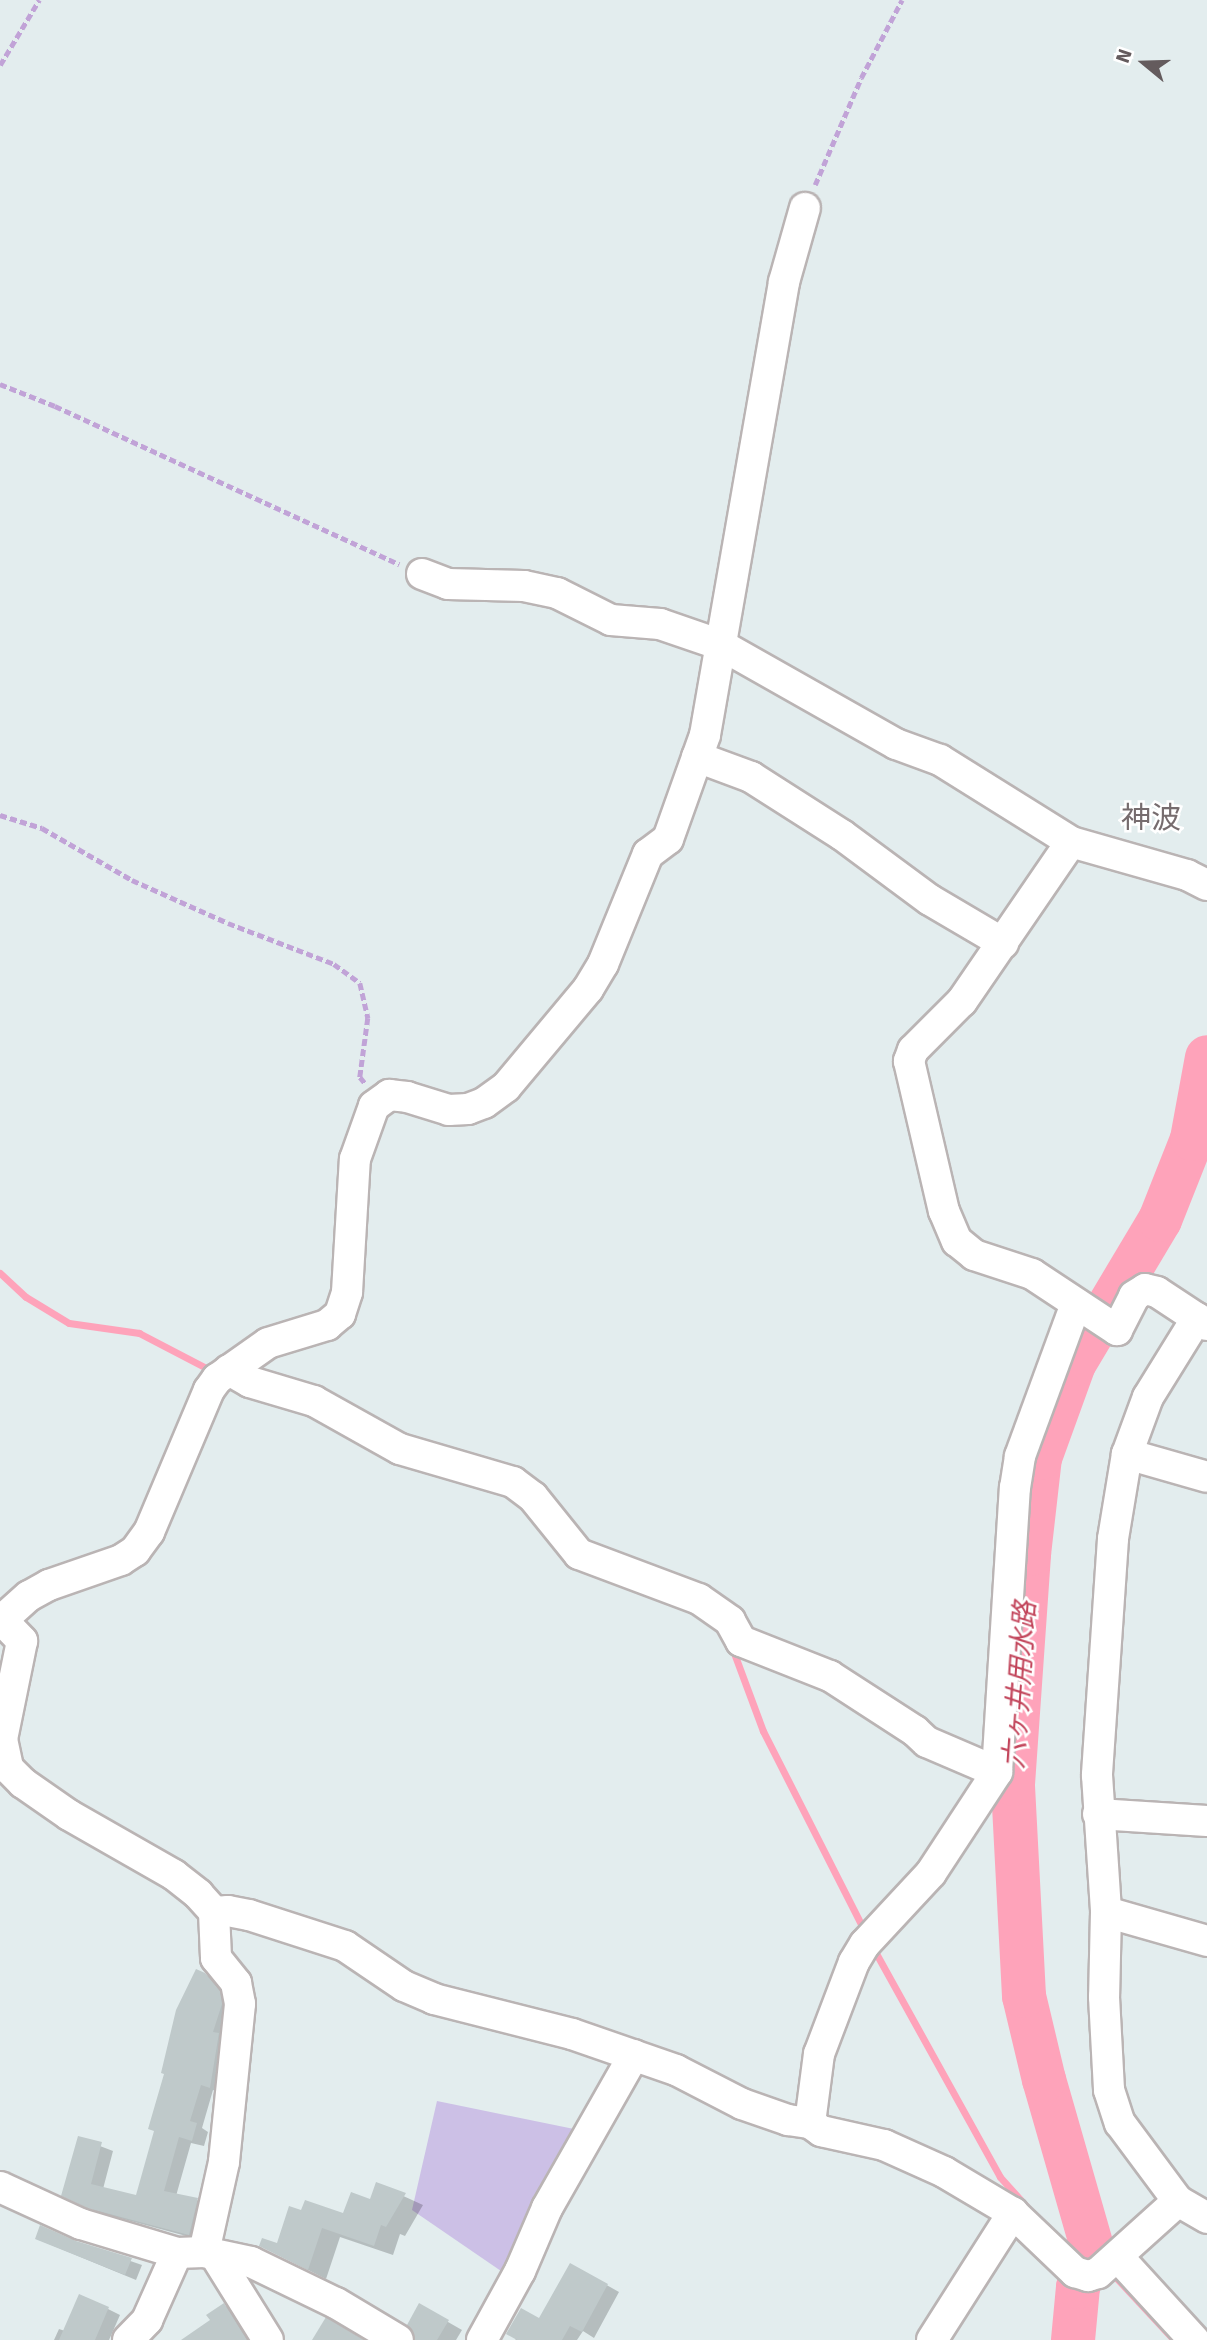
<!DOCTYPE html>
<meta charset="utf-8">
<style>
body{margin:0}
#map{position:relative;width:1207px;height:2340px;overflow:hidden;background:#e3edee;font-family:Signika,"Noto Sans JP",sans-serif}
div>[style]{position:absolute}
.green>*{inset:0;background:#ccc0e6}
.shadow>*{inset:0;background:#0003}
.stream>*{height:7px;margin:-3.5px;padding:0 3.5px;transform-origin:3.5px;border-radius:3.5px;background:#fea3ba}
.river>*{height:44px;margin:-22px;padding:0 22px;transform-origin:22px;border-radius:22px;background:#fea3ba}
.building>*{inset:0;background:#bfc9ca}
.path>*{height:4.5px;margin-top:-2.25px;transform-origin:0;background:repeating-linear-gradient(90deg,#c1a3d7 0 7px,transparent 0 10.5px)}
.roads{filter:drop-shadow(2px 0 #bab4b4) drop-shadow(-2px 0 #bab4b4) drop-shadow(0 2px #bab4b4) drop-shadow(0 -2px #bab4b4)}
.minor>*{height:30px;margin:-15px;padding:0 15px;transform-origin:15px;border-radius:15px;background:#fff}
span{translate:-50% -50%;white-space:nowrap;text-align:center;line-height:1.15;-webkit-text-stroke:5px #fff;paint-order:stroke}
.water-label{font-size:28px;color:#c2455b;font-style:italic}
.quarter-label{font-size:30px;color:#766c6e}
.north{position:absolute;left:1109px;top:28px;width:70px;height:70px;-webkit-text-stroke:5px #fff;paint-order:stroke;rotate:289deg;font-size:19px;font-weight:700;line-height:28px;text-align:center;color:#645b5d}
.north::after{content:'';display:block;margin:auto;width:24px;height:32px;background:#645b5d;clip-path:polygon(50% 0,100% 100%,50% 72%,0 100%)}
</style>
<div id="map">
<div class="green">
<div style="clip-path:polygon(437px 2101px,574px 2129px,501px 2271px,412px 2210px)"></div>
</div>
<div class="shadow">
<div style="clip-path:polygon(205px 1974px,217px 1982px,231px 1999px,222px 2093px,213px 2090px,202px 2128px,208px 2132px,204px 2146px,191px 2143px,176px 2196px,197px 2200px,209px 2207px,201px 2240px,101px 2213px,75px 2202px,79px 2138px,113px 2151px,103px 2189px,138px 2197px)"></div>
<div style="clip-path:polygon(377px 2184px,423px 2205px,405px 2236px,400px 2234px,393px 2255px,340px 2237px,326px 2279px,261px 2246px,278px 2245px,302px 2213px,345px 2215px,372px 2201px)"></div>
<div style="clip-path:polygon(37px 2239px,75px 2242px,142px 2265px,136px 2280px)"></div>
<div style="clip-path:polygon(571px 2265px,619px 2292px,594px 2338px,583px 2331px,577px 2340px,515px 2340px,540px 2320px)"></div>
<div style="clip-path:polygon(224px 2305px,243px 2316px,259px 2340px,184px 2340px,213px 2321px)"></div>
<div style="clip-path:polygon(420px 2306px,462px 2330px,456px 2340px,415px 2340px)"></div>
<div style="clip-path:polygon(108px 2309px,120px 2315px,109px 2340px,54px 2340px,59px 2329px,65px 2331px)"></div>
</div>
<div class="stream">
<div style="left:0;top:1273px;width:35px;rotate:43deg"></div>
<div style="left:26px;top:1297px;width:50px;rotate:31.2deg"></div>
<div style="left:69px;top:1323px;width:71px;rotate:8.1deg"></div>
<div style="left:139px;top:1333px;width:85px;rotate:27.5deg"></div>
<div style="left:731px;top:1645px;width:92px;rotate:69.6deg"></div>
<div style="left:763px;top:1731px;width:225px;rotate:63.1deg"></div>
<div style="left:872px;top:1946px;width:264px;rotate:61deg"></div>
<div style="left:1000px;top:2177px;width:39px;rotate:48deg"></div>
<div style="left:1059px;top:2239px;width:34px;rotate:30deg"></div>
<div style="left:1092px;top:2247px;width:17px;rotate:54deg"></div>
<div style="left:1109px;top:2270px;width:96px;rotate:47.1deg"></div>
</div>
<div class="river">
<div style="left:1073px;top:2340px;width:53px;rotate:-84.6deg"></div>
<div style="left:1078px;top:2287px;width:42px;rotate:-70.7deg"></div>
<div style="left:1092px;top:2247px;width:174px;rotate:-106deg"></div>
<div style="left:1044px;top:2080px;width:86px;rotate:-103.4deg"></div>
<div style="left:1024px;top:1996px;width:212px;rotate:-93deg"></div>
<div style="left:1013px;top:1784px;width:231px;rotate:-86deg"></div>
<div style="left:1029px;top:1554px;width:97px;rotate:-83.5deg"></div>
<div style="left:1040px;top:1458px;width:100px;rotate:-70.1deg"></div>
<div style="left:1074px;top:1364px;width:168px;rotate:-59.2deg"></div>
<div style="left:1160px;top:1220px;width:87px;rotate:-68.4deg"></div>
<div style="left:1192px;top:1139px;width:83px;rotate:-79.6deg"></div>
</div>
<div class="building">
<div style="clip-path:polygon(196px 1969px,205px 1973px,220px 1991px,222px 2004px,213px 2032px,219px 2033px,210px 2088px,201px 2085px,190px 2121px,197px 2123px,192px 2141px,179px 2137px,164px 2191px,198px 2198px,189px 2235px,87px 2208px,61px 2196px,78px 2136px,102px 2142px,91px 2184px,136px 2195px,154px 2131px,148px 2129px,164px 2074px,161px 2073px,176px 2010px)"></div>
<div style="clip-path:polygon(376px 2182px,406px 2193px,386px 2227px,381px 2225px,374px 2246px,322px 2228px,308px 2270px,259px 2246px,262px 2238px,277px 2243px,289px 2206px,301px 2210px,305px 2200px,343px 2213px,351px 2192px,370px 2199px)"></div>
<div style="clip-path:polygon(40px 2225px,76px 2241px,132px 2258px,125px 2275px,35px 2239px)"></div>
<div style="clip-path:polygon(570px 2263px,608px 2284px,582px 2332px,570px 2326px,562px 2340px,517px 2340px,506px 2334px,521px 2308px,539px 2318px)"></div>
<div style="clip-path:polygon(79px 2294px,109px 2307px,95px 2340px,59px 2340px)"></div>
<div style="clip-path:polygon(224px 2303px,247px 2340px,181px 2340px,210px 2320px,206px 2315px)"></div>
<div style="clip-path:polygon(419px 2303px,449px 2320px,437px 2340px,415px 2340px,407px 2325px)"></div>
<div style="clip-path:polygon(326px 2317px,328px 2318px,364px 2340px,312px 2340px)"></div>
</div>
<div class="path">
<div style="left:0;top:65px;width:76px;rotate:-59deg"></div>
<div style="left:815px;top:185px;width:116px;rotate:-66.7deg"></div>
<div style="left:861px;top:78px;width:88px;rotate:-62.3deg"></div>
<div style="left:0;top:384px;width:59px;rotate:21.8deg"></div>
<div style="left:55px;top:406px;width:379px;rotate:24.7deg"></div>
<div style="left:0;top:815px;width:44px;rotate:17.2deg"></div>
<div style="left:42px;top:828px;width:104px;rotate:30deg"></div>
<div style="left:132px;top:880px;width:105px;rotate:24.1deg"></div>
<div style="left:228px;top:923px;width:114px;rotate:21.1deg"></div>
<div style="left:334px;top:964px;width:32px;rotate:36deg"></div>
<div style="left:360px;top:983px;width:36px;rotate:77deg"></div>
<div style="left:368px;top:1018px;width:60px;rotate:97.7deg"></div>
<div style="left:360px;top:1077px;width:8px;rotate:50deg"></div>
</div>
<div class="roads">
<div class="minor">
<div style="left:422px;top:574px;width:28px;rotate:21deg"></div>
<div style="left:448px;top:584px;width:76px;rotate:1.5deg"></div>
<div style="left:524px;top:586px;width:34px;rotate:12deg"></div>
<div style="left:557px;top:593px;width:60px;rotate:26.6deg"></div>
<div style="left:611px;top:620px;width:49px;rotate:4.7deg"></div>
<div style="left:660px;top:624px;width:65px;rotate:19deg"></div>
<div style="left:721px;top:645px;width:201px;rotate:29.5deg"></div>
<div style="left:896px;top:744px;width:47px;rotate:20deg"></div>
<div style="left:940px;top:760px;width:155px;rotate:32deg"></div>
<div style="left:1071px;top:842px;width:121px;rotate:15.9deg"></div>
<div style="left:1187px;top:875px;width:22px;rotate:27deg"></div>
<div style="left:697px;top:757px;width:58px;rotate:20.3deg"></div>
<div style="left:751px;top:777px;width:108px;rotate:32.5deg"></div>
<div style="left:842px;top:835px;width:109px;rotate:36.5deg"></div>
<div style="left:930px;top:900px;width:85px;rotate:30.5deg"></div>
<div style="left:1071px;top:842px;width:193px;rotate:124.4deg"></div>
<div style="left:962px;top:1001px;width:69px;rotate:135deg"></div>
<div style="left:913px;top:1050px;width:12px;rotate:110deg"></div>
<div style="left:909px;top:1061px;width:154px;rotate:76.9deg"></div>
<div style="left:944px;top:1211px;width:33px;rotate:67deg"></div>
<div style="left:957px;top:1241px;width:22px;rotate:39deg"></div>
<div style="left:974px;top:1255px;width:61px;rotate:18.1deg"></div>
<div style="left:1032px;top:1274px;width:102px;rotate:33.4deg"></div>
<div style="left:1117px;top:1330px;width:38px;rotate:-63deg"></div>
<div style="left:1134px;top:1296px;width:13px;rotate:-32deg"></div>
<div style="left:1145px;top:1289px;width:12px;rotate:14deg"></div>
<div style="left:1157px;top:1292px;width:60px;rotate:33.4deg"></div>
<div style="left:1197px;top:1318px;width:93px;rotate:121.8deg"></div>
<div style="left:1148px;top:1397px;width:61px;rotate:110.2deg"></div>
<div style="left:1127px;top:1454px;width:86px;rotate:99.4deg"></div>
<div style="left:1113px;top:1539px;width:237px;rotate:93.9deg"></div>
<div style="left:1097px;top:1775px;width:137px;rotate:86.2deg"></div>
<div style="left:1106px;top:1912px;width:85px;rotate:91.3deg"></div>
<div style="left:1104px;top:1997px;width:93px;rotate:86.9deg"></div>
<div style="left:1109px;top:2090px;width:35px;rotate:72deg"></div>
<div style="left:1120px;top:2123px;width:97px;rotate:53.4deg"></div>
<div style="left:1178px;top:2201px;width:34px;rotate:30deg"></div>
<div style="left:229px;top:1370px;width:24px;rotate:30deg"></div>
<div style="left:250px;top:1382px;width:67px;rotate:16.5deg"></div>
<div style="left:314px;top:1401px;width:98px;rotate:29.2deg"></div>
<div style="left:400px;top:1449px;width:118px;rotate:16.3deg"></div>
<div style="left:513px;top:1482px;width:25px;rotate:37deg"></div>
<div style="left:533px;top:1497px;width:73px;rotate:51.1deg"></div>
<div style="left:579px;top:1554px;width:128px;rotate:20.6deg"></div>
<div style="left:699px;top:1599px;width:38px;rotate:35deg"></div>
<div style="left:730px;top:1621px;width:23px;rotate:61deg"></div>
<div style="left:741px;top:1641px;width:96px;rotate:21.5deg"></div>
<div style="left:830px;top:1676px;width:101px;rotate:32.9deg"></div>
<div style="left:915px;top:1731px;width:16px;rotate:43deg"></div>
<div style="left:927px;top:1742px;width:76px;rotate:23.2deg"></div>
<div style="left:1127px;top:1454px;width:83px;rotate:16deg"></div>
<div style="left:0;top:1618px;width:32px;rotate:46deg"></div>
<div style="left:22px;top:1641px;width:100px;rotate:101.5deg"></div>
<div style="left:2px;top:1739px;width:30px;rotate:78deg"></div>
<div style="left:8px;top:1768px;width:21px;rotate:45deg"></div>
<div style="left:23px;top:1783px;width:56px;rotate:34.8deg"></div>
<div style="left:69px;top:1815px;width:121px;rotate:29.7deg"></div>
<div style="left:174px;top:1875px;width:31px;rotate:38deg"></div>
<div style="left:198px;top:1894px;width:24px;rotate:48deg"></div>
<div style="left:214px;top:1912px;width:46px;rotate:87.5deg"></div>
<div style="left:216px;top:1958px;width:32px;rotate:51deg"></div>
<div style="left:236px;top:1983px;width:21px;rotate:79deg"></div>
<div style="left:240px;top:2004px;width:159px;rotate:95.8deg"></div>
<div style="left:224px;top:2162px;width:92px;rotate:102.5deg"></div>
<div style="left:2px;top:1620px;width:36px;rotate:-42deg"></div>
<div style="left:29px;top:1596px;width:23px;rotate:-29deg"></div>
<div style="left:49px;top:1585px;width:76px;rotate:-19.1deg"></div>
<div style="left:121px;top:1560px;width:17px;rotate:-33deg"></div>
<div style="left:135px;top:1551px;width:24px;rotate:-54deg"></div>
<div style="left:149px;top:1532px;width:154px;rotate:-67.1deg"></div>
<div style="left:209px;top:1390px;width:14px;rotate:-54deg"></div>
<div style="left:217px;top:1379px;width:62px;rotate:-35.2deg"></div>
<div style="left:268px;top:1343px;width:62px;rotate:-17deg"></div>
<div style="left:327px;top:1325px;width:17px;rotate:-40deg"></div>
<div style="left:340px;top:1314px;width:23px;rotate:-72deg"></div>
<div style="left:347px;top:1292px;width:133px;rotate:-86.6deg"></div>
<div style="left:355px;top:1159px;width:56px;rotate:-70.3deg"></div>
<div style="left:374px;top:1106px;width:19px;rotate:-36deg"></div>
<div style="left:389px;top:1095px;width:18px;rotate:6deg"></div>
<div style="left:407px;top:1097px;width:44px;rotate:17.2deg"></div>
<div style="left:449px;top:1110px;width:19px;rotate:-3deg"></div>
<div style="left:468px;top:1109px;width:17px;rotate:-21deg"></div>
<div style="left:484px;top:1103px;width:27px;rotate:-36deg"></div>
<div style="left:506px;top:1087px;width:128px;rotate:-50.1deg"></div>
<div style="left:588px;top:989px;width:29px;rotate:-59deg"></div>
<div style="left:603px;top:964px;width:119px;rotate:-67.8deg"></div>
<div style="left:648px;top:854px;width:25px;rotate:-37deg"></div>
<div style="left:668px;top:839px;width:110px;rotate:-70.4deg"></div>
<div style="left:705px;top:735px;width:460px;rotate:-80.1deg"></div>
<div style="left:784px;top:282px;width:77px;rotate:-74.2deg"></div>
<div style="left:1098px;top:1814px;width:109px;rotate:3.7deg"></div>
<div style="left:214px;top:1912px;width:14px;rotate:-4deg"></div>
<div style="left:228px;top:1911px;width:21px;rotate:11deg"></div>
<div style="left:249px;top:1915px;width:101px;rotate:17.9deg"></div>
<div style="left:345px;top:1946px;width:71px;rotate:34.1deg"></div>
<div style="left:404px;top:1986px;width:33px;rotate:23deg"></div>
<div style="left:434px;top:1999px;width:142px;rotate:14.2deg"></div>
<div style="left:572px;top:2034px;width:110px;rotate:19.1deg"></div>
<div style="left:676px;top:2070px;width:74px;rotate:27.3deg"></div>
<div style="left:742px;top:2104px;width:49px;rotate:19.2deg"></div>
<div style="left:788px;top:2120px;width:22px;rotate:8deg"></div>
<div style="left:810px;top:2123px;width:14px;rotate:36deg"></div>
<div style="left:821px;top:2131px;width:65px;rotate:12.5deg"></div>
<div style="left:884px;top:2145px;width:66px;rotate:24.2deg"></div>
<div style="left:944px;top:2172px;width:80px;rotate:30.7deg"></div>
<div style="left:1013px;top:2213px;width:86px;rotate:43.6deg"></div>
<div style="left:1075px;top:2272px;width:14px;rotate:17deg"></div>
<div style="left:1088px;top:2276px;width:10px;rotate:-17deg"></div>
<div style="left:1098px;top:2273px;width:108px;rotate:-42deg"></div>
<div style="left:1106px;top:1912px;width:105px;rotate:16deg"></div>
<div style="left:810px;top:2123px;width:70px;rotate:-82.6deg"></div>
<div style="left:819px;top:2054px;width:98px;rotate:-69.2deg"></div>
<div style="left:854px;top:1962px;width:21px;rotate:-59deg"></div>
<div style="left:865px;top:1944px;width:97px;rotate:-47.1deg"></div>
<div style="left:931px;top:1873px;width:121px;rotate:-56.8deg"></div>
<div style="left:997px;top:1772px;width:285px;rotate:-86.4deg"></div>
<div style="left:1015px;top:1488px;width:32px;rotate:-81deg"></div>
<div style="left:1020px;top:1456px;width:162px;rotate:-69.8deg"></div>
<div style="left:0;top:2187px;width:89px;rotate:24.6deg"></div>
<div style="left:81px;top:2224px;width:100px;rotate:16.8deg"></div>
<div style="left:177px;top:2253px;width:27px;rotate:-2deg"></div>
<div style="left:204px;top:2252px;width:48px;rotate:12deg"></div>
<div style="left:251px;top:2262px;width:94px;rotate:25.8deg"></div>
<div style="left:336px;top:2303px;width:72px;rotate:30.8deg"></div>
<div style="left:215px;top:2255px;width:100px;rotate:58.1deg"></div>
<div style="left:1118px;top:2257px;width:113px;rotate:47.5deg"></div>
<div style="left:128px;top:2340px;width:28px;rotate:-46deg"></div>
<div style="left:147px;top:2320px;width:73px;rotate:-65.9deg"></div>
<div style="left:482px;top:2340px;width:79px;rotate:-61.2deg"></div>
<div style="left:520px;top:2271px;width:69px;rotate:-66.8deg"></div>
<div style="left:547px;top:2208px;width:176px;rotate:-60.4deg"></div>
<div style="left:932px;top:2340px;width:151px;rotate:-57.5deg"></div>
</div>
</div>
<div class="water-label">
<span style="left:1020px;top:1685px;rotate:-86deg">六ヶ井用水路</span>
</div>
<div class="quarter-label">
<span style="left:1151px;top:819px">神波</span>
</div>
<div class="north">N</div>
</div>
